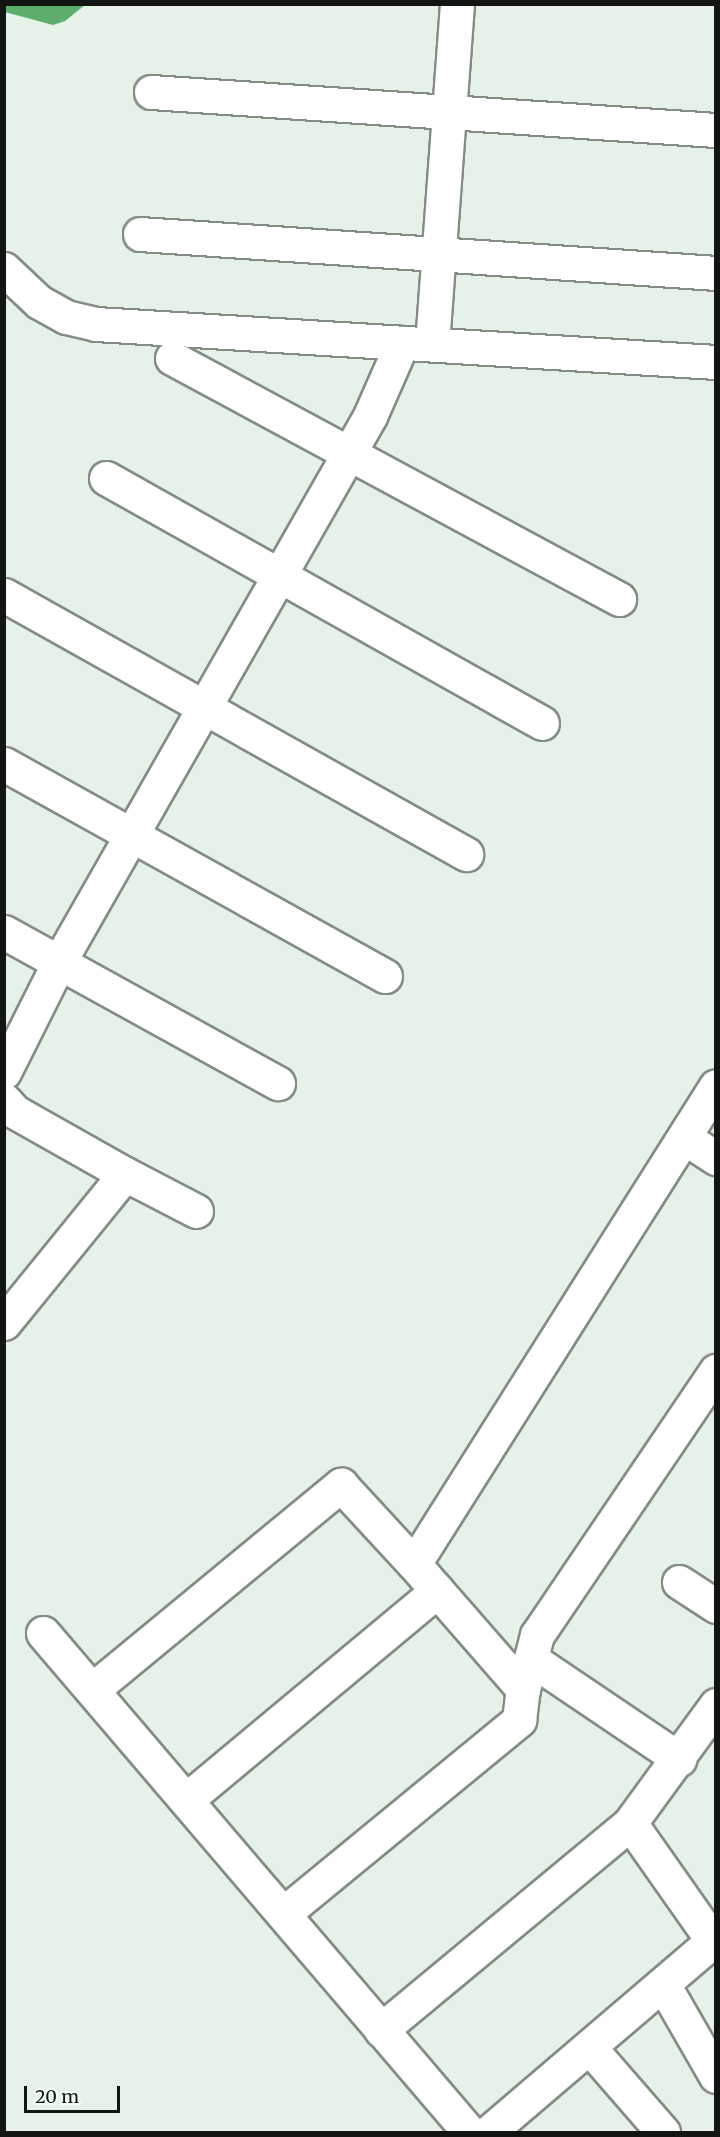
<!DOCTYPE html>
<style>
body{margin:0}
#map{position:relative;width:720px;height:2137px;overflow:hidden;background:#e6f1e7;font-family:Merriweather,serif}
div>[style]{position:absolute}
.water>*{inset:0;background:#5dad6c}
.roads{filter:drop-shadow(2px 0 #838d84) drop-shadow(-2px 0 #838d84) drop-shadow(0 2px #838d84) drop-shadow(0 -2px #838d84)}
.minor>*{height:33px;margin:-16.5px;padding:0 16.5px;transform-origin:16.5px;border-radius:16.5px;background:#fff}
span{translate:-50% -50%;white-space:nowrap;text-align:center;line-height:1.15;-webkit-text-stroke:4.5px #f3fef4;paint-order:stroke}
.frame{position:absolute;inset:0;border:6px solid #121613;pointer-events:none}
.scale{position:absolute;left:24px;top:2086px;width:96px;height:27px;box-sizing:border-box;border:3px solid #121613;border-top:0;padding-left:8px;font-size:18px;line-height:21px;white-space:nowrap;color:#121613;-webkit-text-stroke:4px #f3fef4;paint-order:stroke}
</style>
<div id="map">
<div class="water">
<div style="clip-path:polygon(4px 5px,5px 4px,85px 5px,65px 21px,53px 25px,5px 12px)"></div>
</div>
<div class="roads">
<div class="minor">
<div style="left:151px;top:92px;width:566px;rotate:3.85deg"></div>
<div style="left:140px;top:234px;width:577px;rotate:3.87deg"></div>
<div style="left:4px;top:269px;width:48px;rotate:43.3deg"></div>
<div style="left:39px;top:302px;width:31px;rotate:29deg"></div>
<div style="left:66px;top:317px;width:31px;rotate:13deg"></div>
<div style="left:96px;top:324px;width:621px;rotate:3.51deg"></div>
<div style="left:432px;top:344px;width:341px;rotate:-85.8deg"></div>
<div style="left:172px;top:358px;width:508px;rotate:28.33deg"></div>
<div style="left:106px;top:478px;width:500px;rotate:29.33deg"></div>
<div style="left:4px;top:595px;width:530px;rotate:29.28deg"></div>
<div style="left:4px;top:764px;width:436px;rotate:29.1deg"></div>
<div style="left:4px;top:932px;width:313px;rotate:28.9deg"></div>
<div style="left:4px;top:1072px;width:123px;rotate:-63.4deg"></div>
<div style="left:59px;top:962px;width:628px;rotate:-60.33deg"></div>
<div style="left:370px;top:416px;width:80px;rotate:-66.3deg"></div>
<div style="left:4px;top:1100px;width:16px;rotate:47deg"></div>
<div style="left:15px;top:1112px;width:126px;rotate:29.4deg"></div>
<div style="left:125px;top:1174px;width:192px;rotate:129.1deg"></div>
<div style="left:685px;top:1138px;width:37px;rotate:33deg"></div>
<div style="left:125px;top:1174px;width:80px;rotate:27.5deg"></div>
<div style="left:414px;top:1564px;width:565px;rotate:-57.72deg"></div>
<div style="left:679px;top:1582px;width:44px;rotate:33deg"></div>
<div style="left:43px;top:1633px;width:656px;rotate:49.51deg"></div>
<div style="left:531px;top:1659px;width:179px;rotate:34deg"></div>
<div style="left:92px;top:1690px;width:323px;rotate:-39.5deg"></div>
<div style="left:341px;top:1485px;width:108px;rotate:47.3deg"></div>
<div style="left:414px;top:1564px;width:166px;rotate:48.9deg"></div>
<div style="left:186px;top:1800px;width:327px;rotate:-39.8deg"></div>
<div style="left:283px;top:1914px;width:306px;rotate:-39.4deg"></div>
<div style="left:519px;top:1720px;width:31px;rotate:-83deg"></div>
<div style="left:523px;top:1689px;width:56px;rotate:-75.5deg"></div>
<div style="left:537px;top:1635px;width:319px;rotate:-55.9deg"></div>
<div style="left:663px;top:1984px;width:106px;rotate:60.1deg"></div>
<div style="left:381px;top:2030px;width:324px;rotate:-39.7deg"></div>
<div style="left:630px;top:1823px;width:146px;rotate:-53.9deg"></div>
<div style="left:589px;top:2047px;width:113px;rotate:49deg"></div>
<div style="left:489px;top:2132px;width:294px;rotate:-40.5deg"></div>
<div style="left:713px;top:1941px;width:144px;rotate:-125.1deg"></div>
</div>
</div>
<div class="frame"></div>
<div class="scale">20 m</div>
</div>
